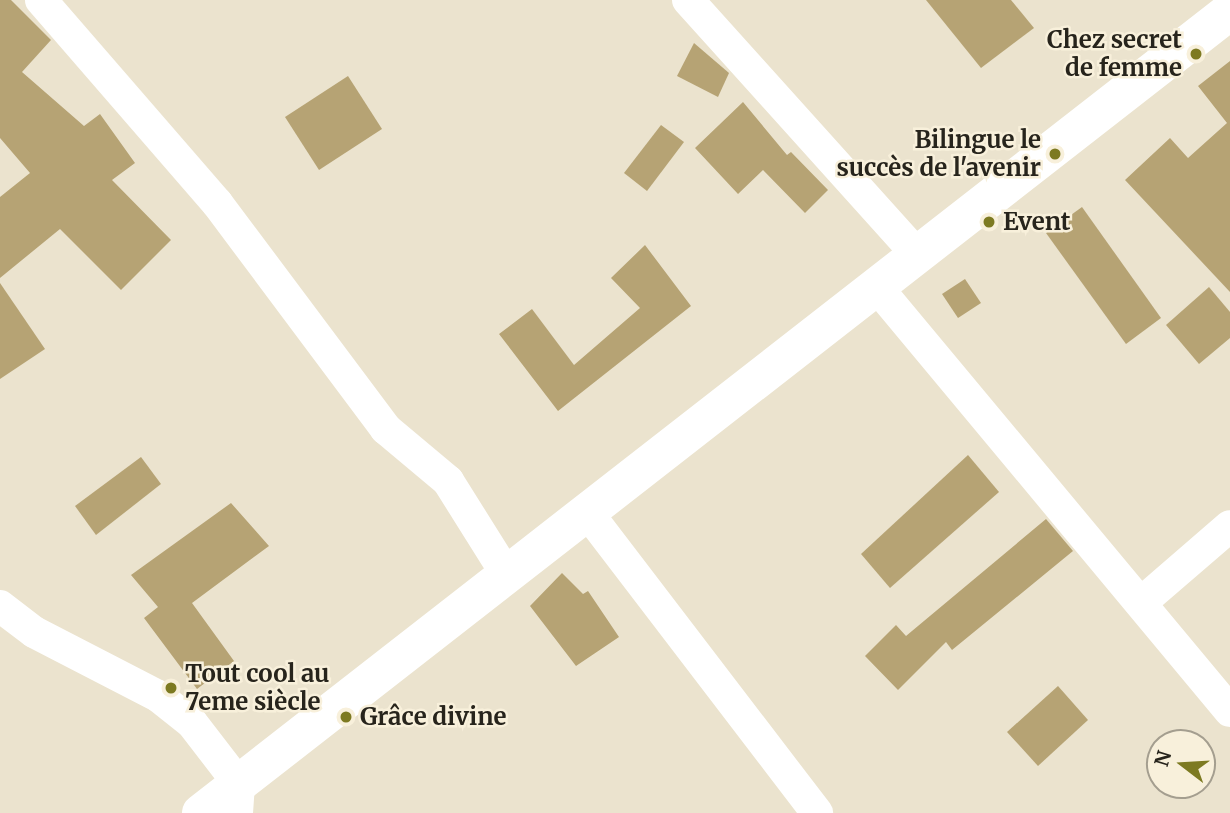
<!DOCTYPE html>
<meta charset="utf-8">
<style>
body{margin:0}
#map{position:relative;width:1230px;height:813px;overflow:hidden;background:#ebe3ce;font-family:Merriweather,serif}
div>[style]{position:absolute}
.building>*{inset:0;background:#b6a374}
.street>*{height:32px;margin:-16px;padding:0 16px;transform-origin:16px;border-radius:16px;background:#fff}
.secondary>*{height:38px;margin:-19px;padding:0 19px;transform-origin:19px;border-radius:19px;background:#fff}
.dots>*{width:19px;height:19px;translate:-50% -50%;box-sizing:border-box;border:4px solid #f8f0db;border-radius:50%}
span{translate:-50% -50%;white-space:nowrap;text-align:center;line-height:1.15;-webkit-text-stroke:5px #f8f0db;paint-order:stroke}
.poi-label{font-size:24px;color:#27241c;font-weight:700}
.right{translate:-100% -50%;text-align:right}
.left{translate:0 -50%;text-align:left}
.north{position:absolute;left:1146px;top:729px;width:70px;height:70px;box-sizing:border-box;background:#f8f0db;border:2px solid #a49e8f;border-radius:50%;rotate:287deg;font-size:19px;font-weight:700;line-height:28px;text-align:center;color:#27241c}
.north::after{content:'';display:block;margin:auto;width:24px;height:32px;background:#7d7a21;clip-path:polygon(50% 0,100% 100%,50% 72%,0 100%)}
</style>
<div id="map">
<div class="building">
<div style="clip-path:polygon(0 0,11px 0,51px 40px,22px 72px,84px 126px,100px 114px,135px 163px,112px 180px,171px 240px,121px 290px,60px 229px,0 278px,0 197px,30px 173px,0 138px)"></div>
<div style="clip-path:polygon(926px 0,1011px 0,1034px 28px,981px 68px)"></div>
<div style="clip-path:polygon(694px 43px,729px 73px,718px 97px,677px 76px)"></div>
<div style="clip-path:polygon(1230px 61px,1230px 292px,1125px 180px,1170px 138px,1188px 158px,1227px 123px,1198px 86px)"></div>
<div style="clip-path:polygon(348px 76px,382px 129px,319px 170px,285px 117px)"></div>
<div style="clip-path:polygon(743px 102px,787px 155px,791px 152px,828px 190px,805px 213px,763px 170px,738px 194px,695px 148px)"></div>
<div style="clip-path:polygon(661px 125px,684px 142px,647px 191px,624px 173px)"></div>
<div style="clip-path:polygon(1082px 207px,1161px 318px,1126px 344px,1046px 233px)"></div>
<div style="clip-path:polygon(645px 245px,691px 306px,558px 411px,499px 334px,532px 309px,574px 365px,640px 308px,611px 278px)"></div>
<div style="clip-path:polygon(965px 279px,981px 303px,958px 318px,942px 294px)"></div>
<div style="clip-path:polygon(0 283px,45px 349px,0 379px)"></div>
<div style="clip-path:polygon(1209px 287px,1230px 312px,1230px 338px,1199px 364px,1166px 325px)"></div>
<div style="clip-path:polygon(968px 455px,999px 492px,890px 588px,861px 554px)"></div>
<div style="clip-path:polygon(141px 457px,161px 484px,96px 535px,75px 506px)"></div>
<div style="clip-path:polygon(231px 503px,269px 546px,192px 603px,234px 661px,197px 689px,144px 618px,158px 607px,131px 575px)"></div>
<div style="clip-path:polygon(1046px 519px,1073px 551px,952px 650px,946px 642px,898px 690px,865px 656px,896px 625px,906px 636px)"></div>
<div style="clip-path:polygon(562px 573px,583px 594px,588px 591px,619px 637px,576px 666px,530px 606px)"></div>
<div style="clip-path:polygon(1058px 686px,1088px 720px,1038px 766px,1007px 732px)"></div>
</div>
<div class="street">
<div style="left:41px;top:0;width:269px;rotate:49.1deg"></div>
<div style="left:217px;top:203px;width:282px;rotate:53.2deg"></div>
<div style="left:386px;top:429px;width:81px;rotate:40deg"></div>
<div style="left:448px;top:481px;width:111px;rotate:57.9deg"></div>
<div style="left:688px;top:0;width:343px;rotate:48deg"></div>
<div style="left:876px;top:286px;width:553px;rotate:50.21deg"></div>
<div style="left:587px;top:512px;width:379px;rotate:52.6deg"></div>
<div style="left:1142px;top:602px;width:116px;rotate:-40.8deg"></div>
<div style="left:0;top:606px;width:43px;rotate:37.4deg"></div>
<div style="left:34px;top:632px;width:140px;rotate:27.3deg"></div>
<div style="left:158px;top:696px;width:43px;rotate:38.5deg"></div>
<div style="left:192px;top:723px;width:77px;rotate:52.4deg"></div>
<div style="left:239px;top:784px;width:29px;rotate:94deg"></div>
</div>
<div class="secondary">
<div style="left:201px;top:813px;width:1305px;rotate:-37.93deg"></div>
</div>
<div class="dots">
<div style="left:1196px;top:54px;background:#7d7a21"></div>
<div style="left:1055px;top:154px;background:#7d7a21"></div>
<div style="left:989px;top:222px;background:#7d7a21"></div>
<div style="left:171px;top:688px;background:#7d7a21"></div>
<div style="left:346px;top:717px;background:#7d7a21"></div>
</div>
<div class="poi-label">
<span class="right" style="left:1182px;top:54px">Chez secret<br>de femme</span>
<span class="right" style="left:1041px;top:154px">Bilingue le<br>succès de l'avenir</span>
<span class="left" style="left:1003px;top:222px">Event</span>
<span class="left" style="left:185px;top:688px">Tout cool au<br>7eme siècle</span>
<span class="left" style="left:360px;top:717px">Grâce divine</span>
</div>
<div class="north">N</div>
</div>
